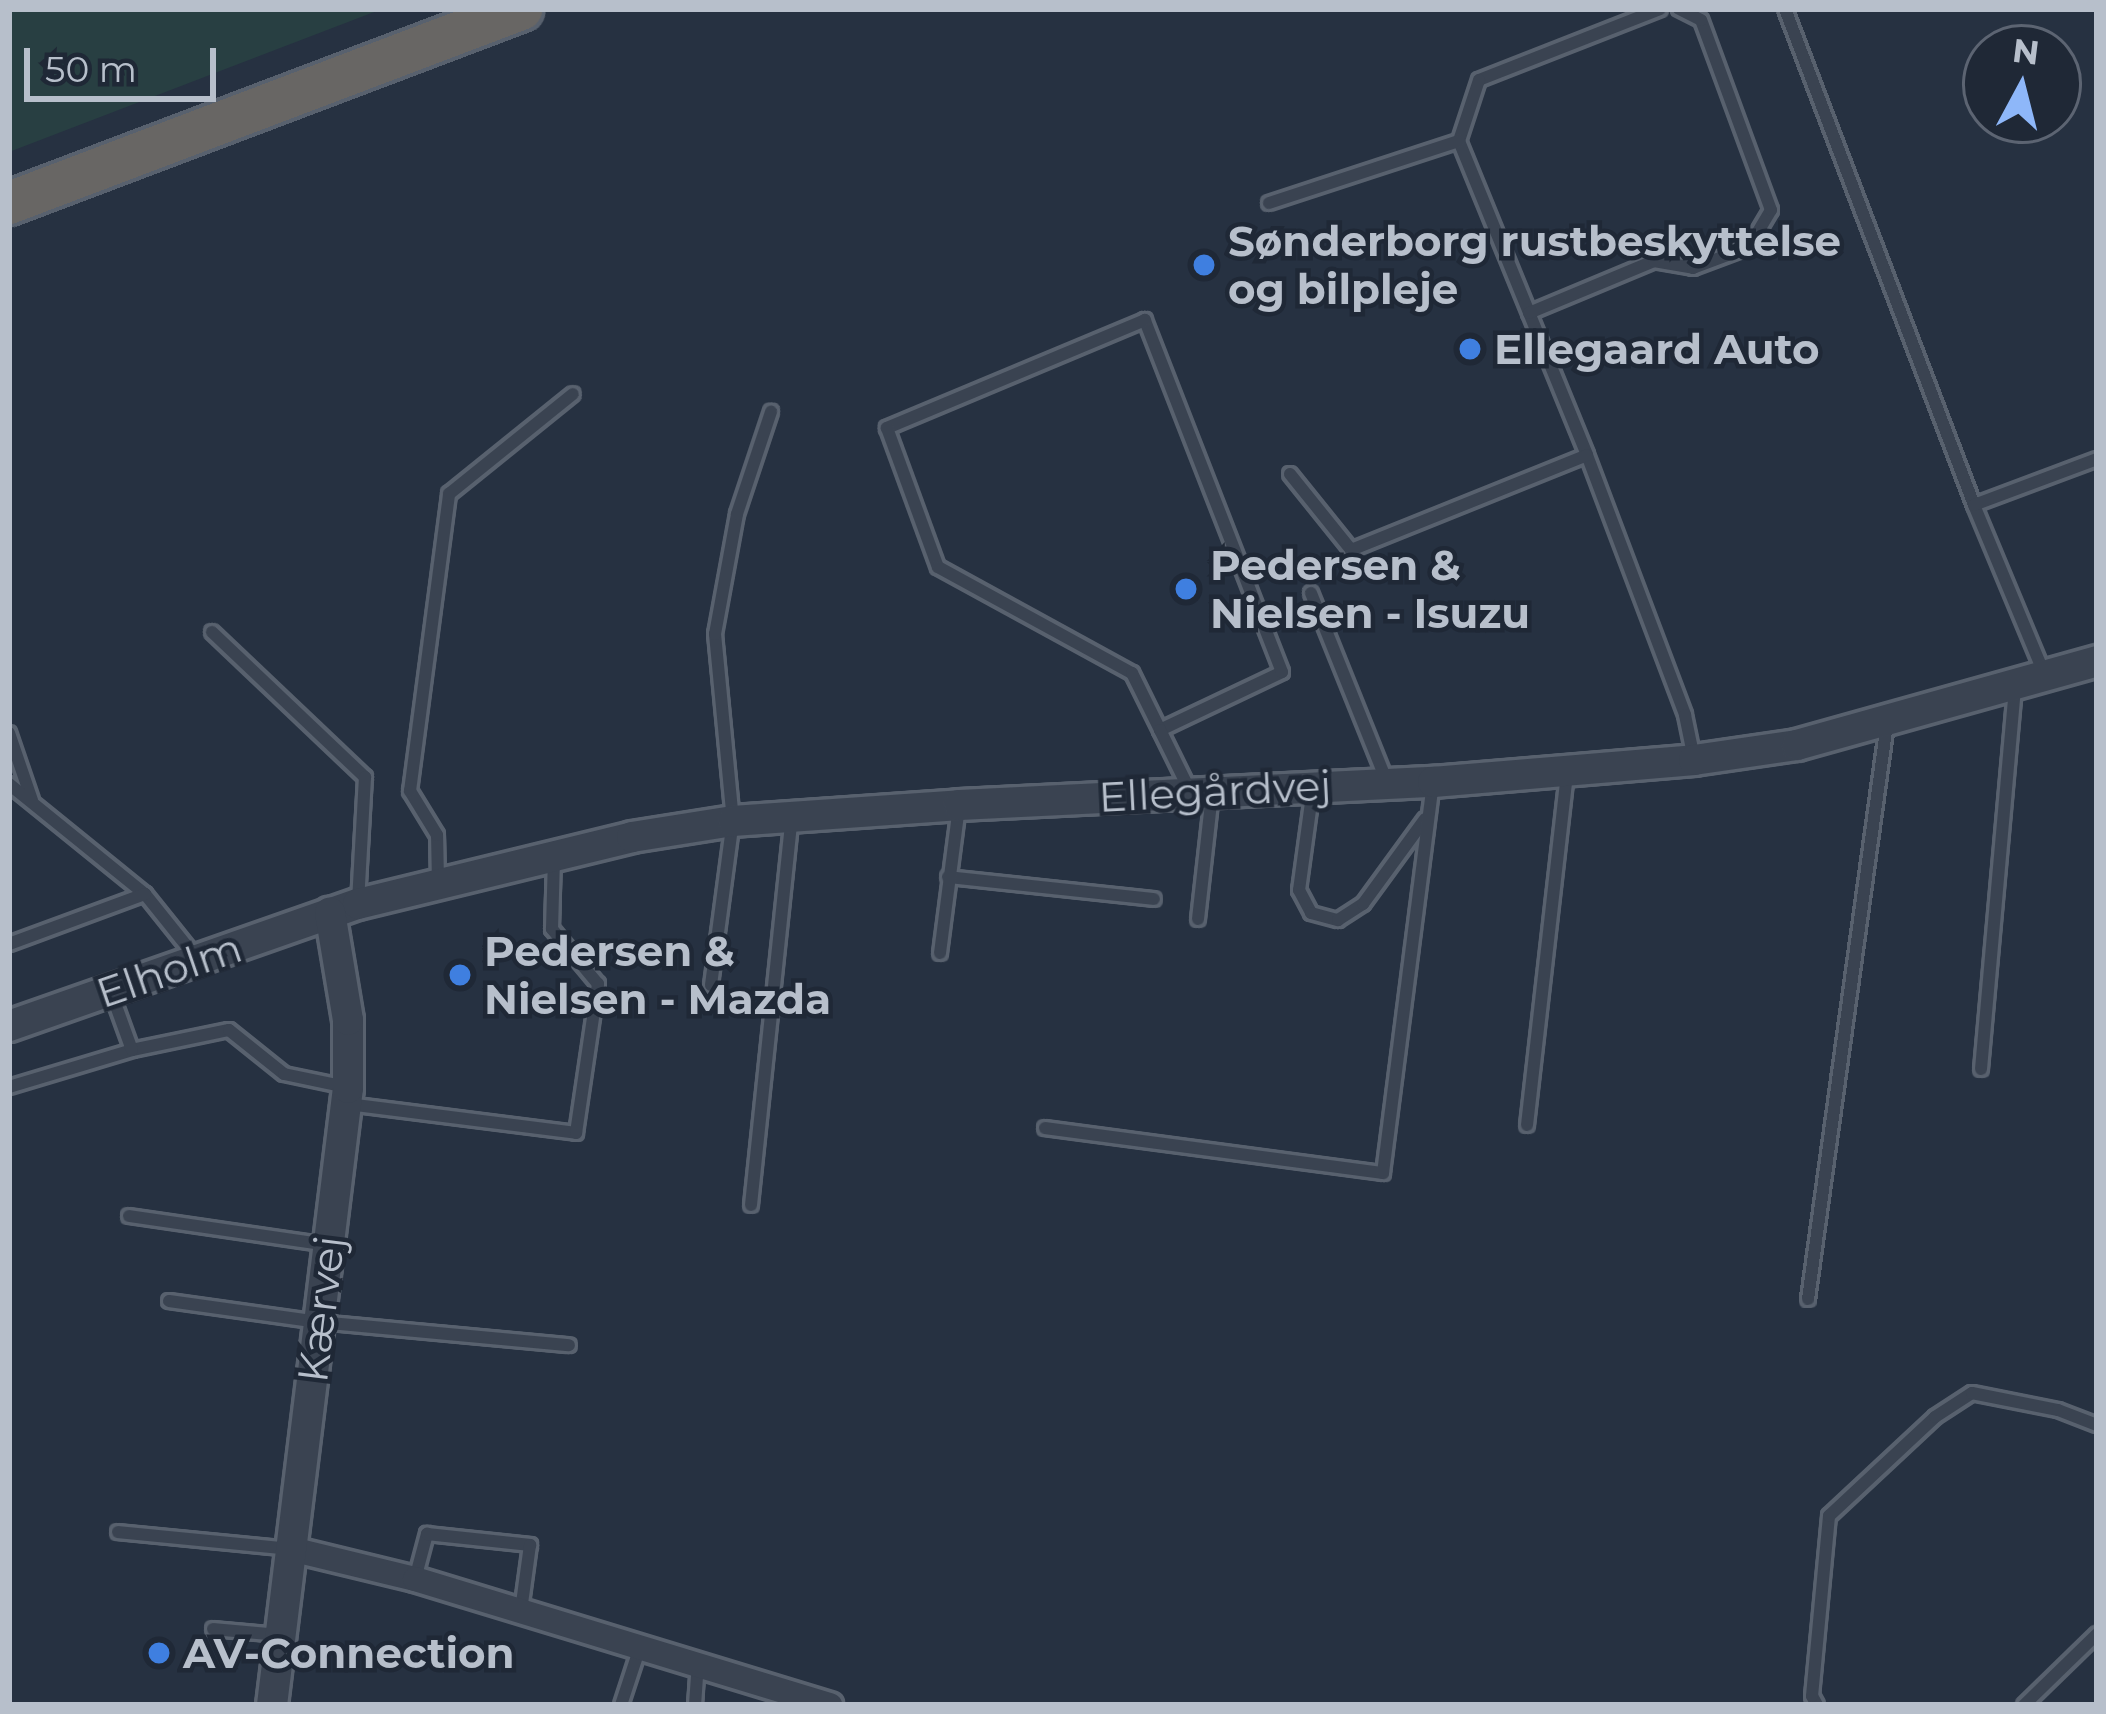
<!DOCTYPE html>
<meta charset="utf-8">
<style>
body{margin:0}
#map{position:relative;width:2106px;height:1714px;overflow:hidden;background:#263141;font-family:Montserrat,sans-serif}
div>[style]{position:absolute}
.green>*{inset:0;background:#283f42}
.roads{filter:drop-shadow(3px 0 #58616e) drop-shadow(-3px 0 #58616e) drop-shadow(0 3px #58616e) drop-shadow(0 -3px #58616e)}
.service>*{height:12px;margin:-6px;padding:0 6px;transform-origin:6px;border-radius:6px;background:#3a4351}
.minor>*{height:24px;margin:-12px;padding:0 12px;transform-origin:12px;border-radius:12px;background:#3a4351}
.tertiary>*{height:30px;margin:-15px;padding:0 15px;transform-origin:15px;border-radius:15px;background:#3a4351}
.trunk>*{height:42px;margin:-21px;padding:0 21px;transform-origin:21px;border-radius:21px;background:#686664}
.dots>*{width:33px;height:33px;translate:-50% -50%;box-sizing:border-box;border:6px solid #1f2836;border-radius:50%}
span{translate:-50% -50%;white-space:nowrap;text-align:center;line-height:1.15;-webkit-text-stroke:9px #1f2836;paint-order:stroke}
.poi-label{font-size:42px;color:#b7bfcb;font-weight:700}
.left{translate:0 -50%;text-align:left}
.street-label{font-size:42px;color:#b7bfcb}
.frame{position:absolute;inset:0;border:12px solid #b7bfcb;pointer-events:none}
.north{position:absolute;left:1962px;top:24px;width:120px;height:120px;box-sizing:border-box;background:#1f2836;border:3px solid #5c6472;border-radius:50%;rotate:7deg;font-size:33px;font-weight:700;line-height:48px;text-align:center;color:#b7bfcb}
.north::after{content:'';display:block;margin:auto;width:42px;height:54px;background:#8eb7f9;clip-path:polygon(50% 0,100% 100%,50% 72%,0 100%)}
.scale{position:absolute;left:24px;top:48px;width:192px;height:54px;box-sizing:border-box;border:6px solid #b7bfcb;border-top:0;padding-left:15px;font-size:36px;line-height:42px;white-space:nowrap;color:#b7bfcb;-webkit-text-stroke:9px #1f2836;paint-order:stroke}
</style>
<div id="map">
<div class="green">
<div style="clip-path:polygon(9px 9px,382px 9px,9px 152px)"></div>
</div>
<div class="roads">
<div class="service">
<div style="left:1660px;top:9px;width:194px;rotate:158.6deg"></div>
<div style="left:1479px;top:80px;width:64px;rotate:108.2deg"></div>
<div style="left:1459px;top:141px;width:339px;rotate:67.8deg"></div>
<div style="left:1587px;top:455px;width:278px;rotate:69.3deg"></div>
<div style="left:1685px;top:715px;width:45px;rotate:78.4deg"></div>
<div style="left:1785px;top:9px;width:531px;rotate:69.14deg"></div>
<div style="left:1974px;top:505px;width:182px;rotate:67.4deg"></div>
<div style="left:1269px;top:203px;width:200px;rotate:-18.1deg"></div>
<div style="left:1529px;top:313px;width:135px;rotate:-22.6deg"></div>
<div style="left:1654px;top:261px;width:40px;rotate:10deg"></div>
<div style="left:1693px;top:268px;width:60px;rotate:-20.6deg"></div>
<div style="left:1749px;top:247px;width:43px;rotate:-59.3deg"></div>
<div style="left:1771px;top:210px;width:202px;rotate:-110.2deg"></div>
<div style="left:1701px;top:20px;width:25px;rotate:-153deg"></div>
<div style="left:1290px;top:474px;width:97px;rotate:51.2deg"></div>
<div style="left:1351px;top:550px;width:254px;rotate:-21.9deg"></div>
<div style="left:1974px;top:505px;width:131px;rotate:-20.5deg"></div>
<div style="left:1311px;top:593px;width:204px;rotate:68.1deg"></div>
<div style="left:212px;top:632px;width:211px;rotate:43.5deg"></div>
<div style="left:365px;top:777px;width:126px;rotate:93.2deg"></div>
<div style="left:1160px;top:730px;width:135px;rotate:-25.4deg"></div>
<div style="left:1282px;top:672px;width:378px;rotate:-111.3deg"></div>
<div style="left:1145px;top:320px;width:280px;rotate:157.3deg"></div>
<div style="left:887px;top:428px;width:148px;rotate:69.9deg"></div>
<div style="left:938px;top:567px;width:221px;rotate:28.7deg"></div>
<div style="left:1132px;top:673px;width:64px;rotate:63.8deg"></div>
<div style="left:1160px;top:730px;width:68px;rotate:63.8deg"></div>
<div style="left:9px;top:733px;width:71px;rotate:71.1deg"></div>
<div style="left:9px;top:784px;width:175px;rotate:39deg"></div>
<div style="left:145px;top:894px;width:83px;rotate:51.3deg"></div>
<div style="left:1313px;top:788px;width:103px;rotate:97.8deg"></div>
<div style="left:1299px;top:890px;width:26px;rotate:62deg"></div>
<div style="left:1311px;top:913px;width:28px;rotate:15deg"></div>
<div style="left:1338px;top:920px;width:30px;rotate:-33deg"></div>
<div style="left:1363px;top:904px;width:105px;rotate:-53.9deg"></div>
<div style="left:948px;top:877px;width:207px;rotate:6.1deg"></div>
<div style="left:438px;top:881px;width:46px;rotate:-91.2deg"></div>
<div style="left:437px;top:835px;width:52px;rotate:-121.5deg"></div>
<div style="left:410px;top:791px;width:300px;rotate:-82.5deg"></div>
<div style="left:449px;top:494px;width:159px;rotate:-38.9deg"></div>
<div style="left:1198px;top:919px;width:126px;rotate:-83.6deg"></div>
<div style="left:9px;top:944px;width:145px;rotate:-20.2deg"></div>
<div style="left:940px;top:953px;width:148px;rotate:-82.6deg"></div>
<div style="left:711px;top:985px;width:165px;rotate:-82.4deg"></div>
<div style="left:733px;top:821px;width:188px;rotate:-95.5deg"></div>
<div style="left:715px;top:634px;width:122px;rotate:-79.6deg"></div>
<div style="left:737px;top:514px;width:108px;rotate:-71.6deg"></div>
<div style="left:132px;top:1050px;width:99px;rotate:-11.7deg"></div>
<div style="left:229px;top:1030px;width:70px;rotate:38.7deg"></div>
<div style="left:284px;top:1074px;width:63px;rotate:11.8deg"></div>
<div style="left:1981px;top:1069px;width:382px;rotate:-84.9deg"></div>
<div style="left:9px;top:1087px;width:128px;rotate:-16.7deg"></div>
<div style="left:132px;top:1050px;width:62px;rotate:-109.9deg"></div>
<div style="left:348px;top:1104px;width:230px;rotate:7.2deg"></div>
<div style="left:576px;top:1133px;width:151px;rotate:-81.6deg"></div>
<div style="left:598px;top:984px;width:72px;rotate:-129.9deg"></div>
<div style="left:552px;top:929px;width:73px;rotate:-88.4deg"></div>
<div style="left:1527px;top:1125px;width:352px;rotate:-83.5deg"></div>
<div style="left:1045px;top:1128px;width:341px;rotate:7.6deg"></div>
<div style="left:1383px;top:1173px;width:393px;rotate:-82.7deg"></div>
<div style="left:751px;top:1205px;width:389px;rotate:-84deg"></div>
<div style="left:129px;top:1216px;width:201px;rotate:8.3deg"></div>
<div style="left:1808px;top:1299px;width:580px;rotate:-82.18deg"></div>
<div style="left:169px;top:1301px;width:151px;rotate:8deg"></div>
<div style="left:319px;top:1322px;width:251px;rotate:5.3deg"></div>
<div style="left:118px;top:1532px;width:173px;rotate:5.6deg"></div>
<div style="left:415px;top:1579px;width:47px;rotate:-75.1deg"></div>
<div style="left:427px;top:1534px;width:104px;rotate:6.1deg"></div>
<div style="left:530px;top:1545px;width:67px;rotate:97.8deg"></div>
<div style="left:213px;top:1629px;width:66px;rotate:5.2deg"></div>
<div style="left:621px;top:1705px;width:61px;rotate:-71.9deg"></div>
<div style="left:695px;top:1705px;width:39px;rotate:-86deg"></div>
<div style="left:1817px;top:1705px;width:10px;rotate:-119deg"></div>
<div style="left:1812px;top:1696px;width:181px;rotate:-84.6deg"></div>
<div style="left:1829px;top:1516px;width:145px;rotate:-43deg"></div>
<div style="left:1935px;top:1417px;width:44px;rotate:-33deg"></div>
<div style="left:1972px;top:1393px;width:88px;rotate:11.2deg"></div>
<div style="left:2058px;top:1410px;width:42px;rotate:21deg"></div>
<div style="left:2024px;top:1705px;width:102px;rotate:-44.2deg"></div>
</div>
<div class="minor">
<div style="left:291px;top:1549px;width:128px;rotate:13.6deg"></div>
<div style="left:415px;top:1579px;width:434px;rotate:16.9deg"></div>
</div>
<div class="tertiary">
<div style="left:9px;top:1026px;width:370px;rotate:-19.3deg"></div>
<div style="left:358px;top:904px;width:282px;rotate:-13.7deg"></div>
<div style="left:632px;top:837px;width:102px;rotate:-9deg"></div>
<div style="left:733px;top:821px;width:227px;rotate:-4deg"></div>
<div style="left:959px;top:805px;width:475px;rotate:-2.8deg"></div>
<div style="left:1433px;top:782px;width:262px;rotate:-4.8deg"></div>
<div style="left:1694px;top:760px;width:104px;rotate:-8.3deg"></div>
<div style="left:1797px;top:745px;width:312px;rotate:-15.6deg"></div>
<div style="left:272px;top:1705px;width:622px;rotate:-82.98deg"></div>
<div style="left:348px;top:1088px;width:68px;rotate:-90deg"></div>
<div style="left:348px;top:1020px;width:109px;rotate:-99.5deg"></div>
</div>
<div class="trunk">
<div style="left:9px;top:203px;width:548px;rotate:-20.75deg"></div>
</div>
</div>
<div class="dots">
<div style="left:1204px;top:265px;background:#3f7fe0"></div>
<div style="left:1470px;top:349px;background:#3f7fe0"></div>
<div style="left:1186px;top:589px;background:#3f7fe0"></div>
<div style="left:460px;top:975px;background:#3f7fe0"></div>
<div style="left:159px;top:1653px;background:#3f7fe0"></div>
</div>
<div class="poi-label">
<span class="left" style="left:1228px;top:265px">Sønderborg rustbeskyttelse<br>og bilpleje</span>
<span class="left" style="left:1494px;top:349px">Ellegaard Auto</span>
<span class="left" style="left:1210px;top:589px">Pedersen &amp;<br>Nielsen - Isuzu</span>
<span class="left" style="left:484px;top:975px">Pedersen &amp;<br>Nielsen - Mazda</span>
<span class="left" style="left:183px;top:1653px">AV-Connection</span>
</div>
<div class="street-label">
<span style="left:1215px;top:791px;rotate:-3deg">Ellegårdvej</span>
<span style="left:169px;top:970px;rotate:-19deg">Elholm</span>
<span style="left:321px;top:1309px;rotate:-83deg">Kærvej</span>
</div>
<div class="frame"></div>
<div class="north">N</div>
<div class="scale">50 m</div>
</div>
